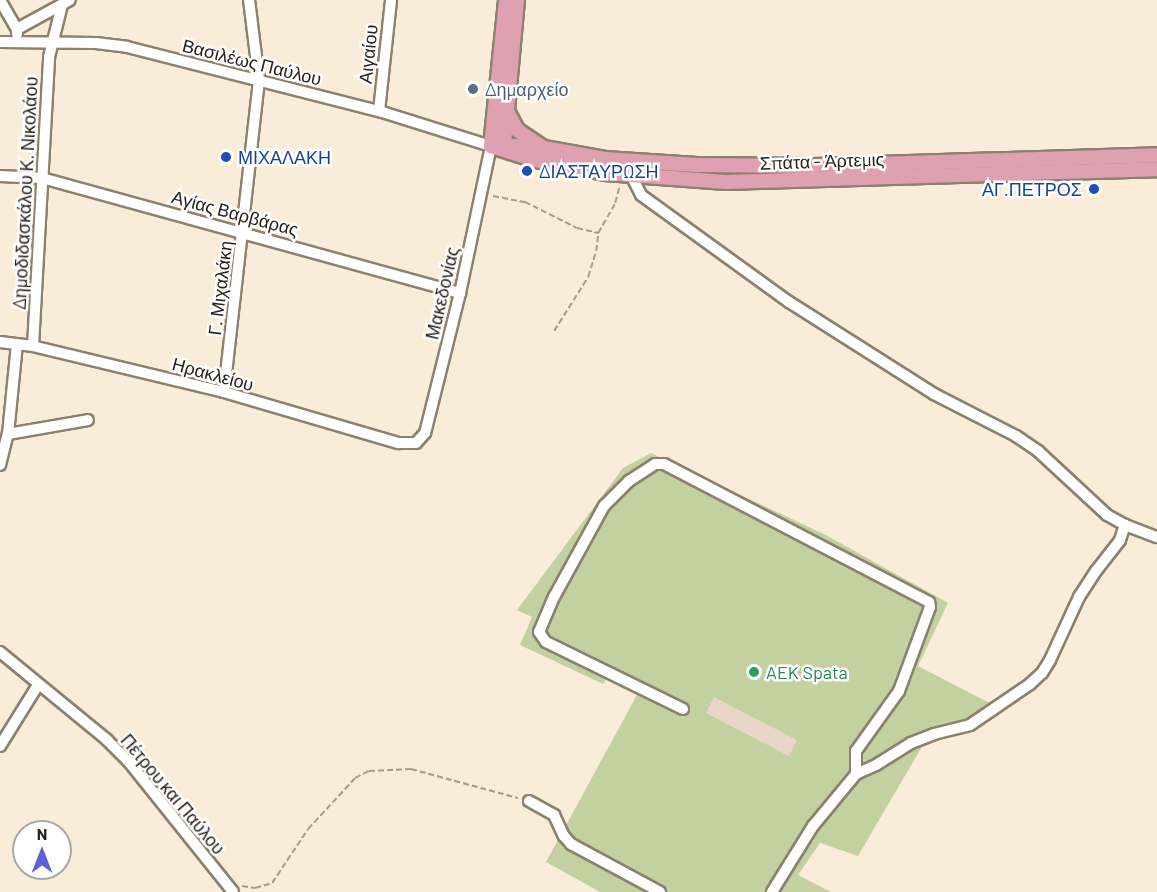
<!DOCTYPE html>
<meta charset="utf-8">
<style>
body{margin:0}
#map{position:relative;width:1157px;height:892px;overflow:hidden;background:#f9edd9;font-family:Barlow,sans-serif}
div>[style]{position:absolute}
.green>*{inset:0;background:#c3d1a0}
.building>*{inset:0;background:#ead5c9}
.path>*{height:1.5px;margin-top:-0.75px;transform-origin:0;background:repeating-linear-gradient(90deg,#a59c8d 0 6px,transparent 0 9px)}
.roads{filter:drop-shadow(2px 0 #8c816f) drop-shadow(-2px 0 #8c816f) drop-shadow(0 2px #8c816f) drop-shadow(0 -2px #8c816f)}
.minor>*{height:10px;margin:-5px;padding:0 5px;transform-origin:5px;border-radius:5px;background:#fff}
.major>*{height:14px;margin:-7px;padding:0 7px;transform-origin:7px;border-radius:7px;background:#dfa0b1}
.dots>*{width:16px;height:16px;translate:-50% -50%;box-sizing:border-box;border:3px solid #fff;border-radius:50%}
span{translate:-50% -50%;white-space:nowrap;text-align:center;line-height:1.15;-webkit-text-stroke:5px #fff;paint-order:stroke}
.street-label{font-size:18px;color:#26221b}
.service-label{font-size:18px;color:#4e5e75}
.left{translate:0 -50%;text-align:left}
.transit-label{font-size:18px;color:#164399}
.right{translate:-100% -50%;text-align:right}
.leisure-label{font-size:18px;color:#27864d}
.north{position:absolute;left:12px;top:820px;width:60px;height:60px;box-sizing:border-box;background:#fff;border:2px solid #a8a7a4;border-radius:50%;rotate:0deg;font-size:16px;font-weight:700;line-height:24px;text-align:center;color:#26221b}
.north::after{content:'';display:block;margin:auto;width:21px;height:27px;background:#5a62da;clip-path:polygon(50% 0,100% 100%,50% 72%,0 100%)}
</style>
<div id="map">
<div class="green">
<div style="clip-path:polygon(651px 453px,824px 534px,948px 603px,918px 666px,1001px 709px,977px 727px,923px 745px,858px 856px,820px 843px,798px 875px,831px 892px,600px 892px,546px 862px,638px 693px,607px 678px,603px 684px,520px 645px,532px 617px,517px 610px,623px 468px)"></div>
</div>
<div class="building">
<div style="clip-path:polygon(714px 697px,797px 740px,789px 756px,706px 713px)"></div>
</div>
<div class="path">
<div style="left:493px;top:196px;width:33px;rotate:11deg"></div>
<div style="left:525px;top:202px;width:58px;rotate:26.6deg"></div>
<div style="left:577px;top:228px;width:22px;rotate:13deg"></div>
<div style="left:598px;top:233px;width:34px;rotate:-60deg"></div>
<div style="left:615px;top:203px;width:16px;rotate:-75deg"></div>
<div style="left:554px;top:331px;width:64px;rotate:-57.8deg"></div>
<div style="left:588px;top:277px;width:27px;rotate:-73deg"></div>
<div style="left:596px;top:251px;width:17px;rotate:-83deg"></div>
<div style="left:242px;top:886px;width:13px;rotate:9deg"></div>
<div style="left:255px;top:888px;width:18px;rotate:-16deg"></div>
<div style="left:272px;top:883px;width:65px;rotate:-56.3deg"></div>
<div style="left:308px;top:829px;width:69px;rotate:-47.3deg"></div>
<div style="left:355px;top:778px;width:16px;rotate:-27deg"></div>
<div style="left:369px;top:771px;width:42px;rotate:-2.7deg"></div>
<div style="left:411px;top:769px;width:111px;rotate:15.2deg"></div>
</div>
<div class="roads">
<div class="minor">
<div style="left:0;top:0;width:34px;rotate:60deg"></div>
<div style="left:17px;top:29px;width:5px;rotate:90deg"></div>
<div style="left:17px;top:29px;width:60px;rotate:-28.7deg"></div>
<div style="left:0;top:42px;width:96px;rotate:0.6deg"></div>
<div style="left:96px;top:43px;width:31px;rotate:7deg"></div>
<div style="left:127px;top:47px;width:260px;rotate:14.3deg"></div>
<div style="left:379px;top:111px;width:117px;rotate:17.4deg"></div>
<div style="left:491px;top:146px;width:150px;rotate:101.9deg"></div>
<div style="left:460px;top:293px;width:144px;rotate:104deg"></div>
<div style="left:425px;top:433px;width:13px;rotate:132deg"></div>
<div style="left:416px;top:443px;width:18px;rotate:180deg"></div>
<div style="left:398px;top:443px;width:181px;rotate:-163.7deg"></div>
<div style="left:224px;top:392px;width:196px;rotate:-166.5deg"></div>
<div style="left:33px;top:346px;width:33px;rotate:-173deg"></div>
<div style="left:379px;top:111px;width:112px;rotate:-83.8deg"></div>
<div style="left:0;top:176px;width:42px;rotate:2.7deg"></div>
<div style="left:42px;top:178px;width:434px;rotate:15.4deg"></div>
<div style="left:632px;top:177px;width:20px;rotate:63deg"></div>
<div style="left:641px;top:195px;width:183px;rotate:35.9deg"></div>
<div style="left:789px;top:302px;width:172px;rotate:32.4deg"></div>
<div style="left:934px;top:394px;width:92px;rotate:27.1deg"></div>
<div style="left:1016px;top:436px;width:27px;rotate:34deg"></div>
<div style="left:1038px;top:451px;width:94px;rotate:42.8deg"></div>
<div style="left:1107px;top:515px;width:21px;rotate:29deg"></div>
<div style="left:1125px;top:525px;width:34px;rotate:21deg"></div>
<div style="left:33px;top:346px;width:289px;rotate:-86.8deg"></div>
<div style="left:49px;top:57px;width:54px;rotate:-76deg"></div>
<div style="left:224px;top:392px;width:314px;rotate:-83.6deg"></div>
<div style="left:259px;top:80px;width:81px;rotate:-97.1deg"></div>
<div style="left:8px;top:434px;width:81px;rotate:-9.9deg"></div>
<div style="left:0;top:465px;width:32px;rotate:-76deg"></div>
<div style="left:8px;top:434px;width:90px;rotate:-84.3deg"></div>
<div style="left:0;top:652px;width:139px;rotate:39.4deg"></div>
<div style="left:107px;top:740px;width:31px;rotate:45deg"></div>
<div style="left:129px;top:762px;width:166px;rotate:51.3deg"></div>
<div style="left:683px;top:709px;width:153px;rotate:-153.9deg"></div>
<div style="left:546px;top:642px;width:12px;rotate:-125deg"></div>
<div style="left:539px;top:632px;width:38px;rotate:-67deg"></div>
<div style="left:554px;top:597px;width:104px;rotate:-61.2deg"></div>
<div style="left:604px;top:506px;width:35px;rotate:-45deg"></div>
<div style="left:629px;top:481px;width:31px;rotate:-33deg"></div>
<div style="left:655px;top:464px;width:9px"></div>
<div style="left:664px;top:464px;width:299px;rotate:27.5deg"></div>
<div style="left:929px;top:602px;width:5px;rotate:79deg"></div>
<div style="left:930px;top:607px;width:90px;rotate:110.3deg"></div>
<div style="left:899px;top:691px;width:74px;rotate:125.6deg"></div>
<div style="left:856px;top:751px;width:23px;rotate:90deg"></div>
<div style="left:0;top:746px;width:72px;rotate:-58.1deg"></div>
<div style="left:529px;top:801px;width:29px;rotate:29deg"></div>
<div style="left:554px;top:815px;width:23px;rotate:65deg"></div>
<div style="left:564px;top:836px;width:11px;rotate:49deg"></div>
<div style="left:571px;top:844px;width:101px;rotate:28.3deg"></div>
<div style="left:772px;top:892px;width:78px;rotate:-58.2deg"></div>
<div style="left:813px;top:826px;width:67px;rotate:-50.4deg"></div>
<div style="left:856px;top:774px;width:22px;rotate:-24deg"></div>
<div style="left:876px;top:765px;width:41px;rotate:-32.2deg"></div>
<div style="left:911px;top:743px;width:25px;rotate:-21deg"></div>
<div style="left:934px;top:734px;width:37px;rotate:-14deg"></div>
<div style="left:970px;top:725px;width:73px;rotate:-34.3deg"></div>
<div style="left:1030px;top:684px;width:16px;rotate:-43deg"></div>
<div style="left:1042px;top:673px;width:15px;rotate:-58deg"></div>
<div style="left:1050px;top:660px;width:69px;rotate:-65.3deg"></div>
<div style="left:1079px;top:597px;width:31px;rotate:-57deg"></div>
<div style="left:1096px;top:571px;width:39px;rotate:-52deg"></div>
<div style="left:1120px;top:540px;width:16px;rotate:-72deg"></div>
</div>
<div class="major">
<div style="left:508px;top:113px;width:19px;rotate:62deg"></div>
<div style="left:517px;top:130px;width:30px;rotate:34deg"></div>
<div style="left:504px;top:143px;width:144px;rotate:-84.8deg"></div>
<div style="left:499px;top:145px;width:45px;rotate:3.8deg"></div>
<div style="left:544px;top:148px;width:62px;rotate:10.2deg"></div>
<div style="left:605px;top:159px;width:92px;rotate:3.7deg"></div>
<div style="left:697px;top:165px;width:117px;rotate:0.5deg"></div>
<div style="left:814px;top:166px;width:343px;rotate:-1.8deg"></div>
<div style="left:491px;top:146px;width:47px;rotate:17.3deg"></div>
<div style="left:536px;top:160px;width:70px;rotate:10.7deg"></div>
<div style="left:605px;top:173px;width:121px;rotate:4.3deg"></div>
<div style="left:726px;top:182px;width:431px;rotate:-1.7deg"></div>
<div style="left:491px;top:146px;width:147px;rotate:-84.1deg"></div>
</div>
</div>
<div class="dots">
<div style="left:473px;top:89px;background:#5c6f8a"></div>
<div style="left:226px;top:157px;background:#1a4fb4"></div>
<div style="left:527px;top:171px;background:#1a4fb4"></div>
<div style="left:1094px;top:189px;background:#1a4fb4"></div>
<div style="left:754px;top:672px;background:#2e9e5b"></div>
</div>
<div class="street-label">
<span style="left:368px;top:54px;rotate:-84deg">Αιγαίου</span>
<span style="left:252px;top:62px;rotate:14deg">Βασιλέως Παύλου</span>
<span style="left:822px;top:161px;rotate:-2deg">Σπάτα - Άρτεμις</span>
<span style="left:25px;top:193px;rotate:-87deg">Δημοδιδασκάλου Κ. Νικολάου</span>
<span style="left:235px;top:213px;rotate:15deg">Αγίας Βαρβάρας</span>
<span style="left:220px;top:288px;rotate:-83deg">Γ. Μιχαλάκη</span>
<span style="left:442px;top:293px;rotate:-77deg">Μακεδονίας</span>
<span style="left:213px;top:374px;rotate:15deg">Ηρακλείου</span>
<span style="left:173px;top:794px;rotate:50deg">Πέτρου και Παύλου</span>
</div>
<div class="service-label">
<span class="left" style="left:485px;top:89px">Δημαρχείο</span>
</div>
<div class="transit-label">
<span class="left" style="left:238px;top:157px">ΜΙΧΑΛΑΚΗ</span>
<span class="left" style="left:539px;top:171px">ΔΙΑΣΤΑΥΡΩΣΗ</span>
<span class="right" style="left:1082px;top:189px">ΑΓ.ΠΕΤΡΟΣ</span>
</div>
<div class="leisure-label">
<span class="left" style="left:766px;top:672px">AEK Spata</span>
</div>
<div class="north">N</div>
</div>
